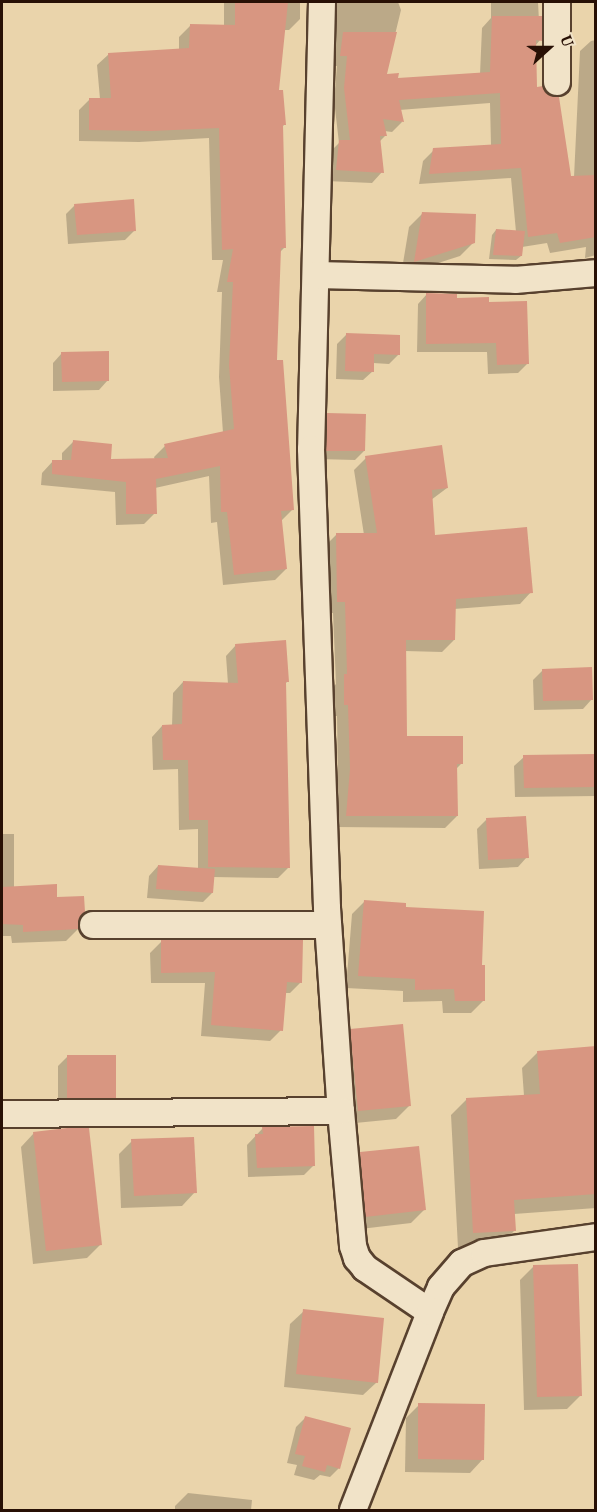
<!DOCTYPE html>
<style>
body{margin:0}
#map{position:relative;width:597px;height:1512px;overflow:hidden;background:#ead4ab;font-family:Vollkorn,serif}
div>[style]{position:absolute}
.shadow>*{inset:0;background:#0003}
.building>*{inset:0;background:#d89681}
.roads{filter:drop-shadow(2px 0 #58412e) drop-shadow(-2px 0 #58412e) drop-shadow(0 2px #58412e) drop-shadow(0 -2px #58412e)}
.minor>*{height:26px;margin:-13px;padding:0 13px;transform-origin:13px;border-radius:13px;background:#f1e3c8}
span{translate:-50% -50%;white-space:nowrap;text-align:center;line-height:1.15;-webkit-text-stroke:4.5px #f1e3c8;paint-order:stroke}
.frame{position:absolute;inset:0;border:3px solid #281005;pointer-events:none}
.north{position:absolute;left:519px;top:18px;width:60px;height:60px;-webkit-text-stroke:4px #f1e3c8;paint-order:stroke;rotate:69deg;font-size:16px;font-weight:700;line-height:24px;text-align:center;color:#281005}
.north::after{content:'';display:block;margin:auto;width:21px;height:27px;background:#281005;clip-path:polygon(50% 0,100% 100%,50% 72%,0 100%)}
</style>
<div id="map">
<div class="shadow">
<div style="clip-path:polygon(224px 2px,300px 2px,300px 19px,289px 30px,283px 30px,277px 92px,285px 124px,282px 127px,285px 247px,279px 253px,276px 362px,292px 510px,281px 521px,286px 569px,275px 580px,223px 585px,217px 522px,211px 523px,209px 476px,155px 488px,155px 513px,144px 524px,116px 525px,115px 492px,41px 485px,42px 473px,53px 461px,62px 461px,62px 453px,73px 442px,109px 461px,155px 460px,154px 457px,165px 446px,223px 433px,219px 377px,222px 292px,217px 292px,223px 260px,212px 260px,209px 138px,139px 142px,79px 141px,79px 110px,90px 99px,100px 99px,97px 65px,109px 54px,179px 50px,179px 37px,190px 26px,224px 27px)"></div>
<div style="clip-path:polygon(337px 2px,398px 2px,401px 10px,385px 76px,396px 80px,480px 74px,482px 28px,491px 18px,491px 2px,538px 2px,540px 40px,535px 46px,536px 88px,569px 177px,574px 177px,580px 51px,591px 41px,596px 40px,596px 255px,585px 258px,586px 247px,550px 253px,547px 243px,522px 247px,521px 256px,516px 260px,489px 259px,492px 235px,496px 230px,516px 232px,511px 178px,419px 184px,423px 161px,434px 150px,491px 146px,490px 103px,399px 110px,402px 122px,392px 132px,384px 131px,385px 136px,379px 142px,382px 172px,372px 183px,326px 181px,329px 153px,339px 143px,334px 100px,337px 66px,331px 66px,336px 41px)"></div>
<div style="clip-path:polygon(75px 205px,134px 231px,125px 240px,68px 244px,66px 214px)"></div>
<div style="clip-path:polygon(423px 213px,473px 243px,460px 256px,401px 275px,409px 227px)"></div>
<div style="clip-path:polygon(427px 294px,488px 304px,527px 364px,518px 373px,488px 374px,487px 352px,417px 352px,418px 304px)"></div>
<div style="clip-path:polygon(346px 335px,399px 354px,389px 364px,373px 363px,373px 371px,363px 380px,336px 379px,337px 344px)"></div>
<div style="clip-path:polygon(62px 353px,108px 380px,99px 390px,53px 391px,53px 363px)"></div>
<div style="clip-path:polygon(327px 414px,364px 451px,355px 460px,317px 459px,318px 424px)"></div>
<div style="clip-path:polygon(366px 458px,447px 488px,431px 500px,433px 536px,531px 592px,520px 604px,454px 609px,454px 640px,442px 652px,405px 651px,405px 737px,461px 764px,456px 769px,457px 816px,445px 828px,335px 827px,338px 782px,337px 716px,333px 716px,333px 687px,336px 684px,333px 613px,326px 613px,325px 546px,336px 535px,364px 535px,354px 470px)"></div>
<div style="clip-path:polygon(236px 645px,288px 681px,284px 685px,288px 868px,278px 878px,213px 877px,212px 893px,203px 902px,147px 898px,149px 876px,158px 866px,198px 869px,198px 829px,179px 830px,178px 769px,153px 770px,152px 737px,162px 726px,172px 726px,173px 693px,183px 682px,228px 684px,226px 656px)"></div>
<div style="clip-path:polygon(543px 670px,592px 699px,583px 709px,534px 710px,533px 680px)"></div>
<div style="clip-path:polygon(596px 756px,596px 796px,515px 797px,514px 766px,524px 757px)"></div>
<div style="clip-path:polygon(486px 820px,527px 857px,518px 867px,479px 869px,477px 829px)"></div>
<div style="clip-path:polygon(2px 834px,14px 834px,14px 888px,56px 899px,78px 917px,78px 929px,66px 941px,12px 943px,11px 936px,2px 936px)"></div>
<div style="clip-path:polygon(365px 901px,405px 909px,480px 967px,484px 1000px,471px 1013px,443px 1013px,442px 1001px,403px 1002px,403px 991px,346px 988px,352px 914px)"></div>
<div style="clip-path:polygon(161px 942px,301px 982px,290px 993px,284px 993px,281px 1030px,270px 1041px,201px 1036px,205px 983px,151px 983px,150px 953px)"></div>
<div style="clip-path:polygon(351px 1030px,410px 1105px,396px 1119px,345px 1124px,338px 1043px)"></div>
<div style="clip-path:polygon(596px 1048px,596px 1208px,514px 1214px,514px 1231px,499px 1246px,458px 1248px,451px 1115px,467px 1099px,524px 1096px,522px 1068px,538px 1052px)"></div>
<div style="clip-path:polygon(67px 1057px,115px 1097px,105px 1107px,58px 1107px,58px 1066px)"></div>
<div style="clip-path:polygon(263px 1128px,314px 1165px,304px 1175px,248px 1177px,247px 1145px)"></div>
<div style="clip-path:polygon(34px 1133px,100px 1245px,87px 1258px,33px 1264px,21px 1147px)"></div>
<div style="clip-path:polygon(132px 1141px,195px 1192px,182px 1206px,121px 1208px,119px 1154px)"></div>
<div style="clip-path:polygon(360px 1153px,424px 1210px,411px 1223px,352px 1230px,347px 1167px)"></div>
<div style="clip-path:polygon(534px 1266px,580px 1396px,567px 1409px,524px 1410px,520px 1280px)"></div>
<div style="clip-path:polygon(304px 1311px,377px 1382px,363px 1395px,284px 1387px,290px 1324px)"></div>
<div style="clip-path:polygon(419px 1405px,483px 1459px,470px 1473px,405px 1472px,406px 1418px)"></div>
<div style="clip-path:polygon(305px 1418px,339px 1468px,330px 1477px,320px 1475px,314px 1480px,294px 1475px,297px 1465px,287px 1463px,296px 1427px)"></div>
<div style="clip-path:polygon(188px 1493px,252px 1500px,251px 1510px,175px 1510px,175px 1506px)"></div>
</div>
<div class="building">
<div style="clip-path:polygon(235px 2px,288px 2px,279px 90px,283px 90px,286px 125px,283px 125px,286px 248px,281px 248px,277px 360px,283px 360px,294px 510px,281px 511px,287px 569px,234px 575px,227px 512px,221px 512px,220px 466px,156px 479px,157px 514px,126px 514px,126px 482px,52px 474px,52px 460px,71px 460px,73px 440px,112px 444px,111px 459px,168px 458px,164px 444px,234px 429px,229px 365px,233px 282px,227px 282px,233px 249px,222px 250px,219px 128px,151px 131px,89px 130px,89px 98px,111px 98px,108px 53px,189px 48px,190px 24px,235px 25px)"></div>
<div style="clip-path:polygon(492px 16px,542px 16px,542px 41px,536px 40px,537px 87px,543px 86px,549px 95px,559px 97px,571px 176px,596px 175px,596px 237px,560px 243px,557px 233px,528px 237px,521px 168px,429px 174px,433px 148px,501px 144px,500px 93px,399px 100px,404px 122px,383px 119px,387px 136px,380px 136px,384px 173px,336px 170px,339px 140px,350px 140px,344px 88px,347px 56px,340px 56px,343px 32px,397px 32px,387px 74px,399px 73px,398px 78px,490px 72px)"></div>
<div style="clip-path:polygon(134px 199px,136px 231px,77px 235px,74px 204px)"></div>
<div style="clip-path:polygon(422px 212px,476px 214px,475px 243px,414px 262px)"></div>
<div style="clip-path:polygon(496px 229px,525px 231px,522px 256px,493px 255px)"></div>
<div style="clip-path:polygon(426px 293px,457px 294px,457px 298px,489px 297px,489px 302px,527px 301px,529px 364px,497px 365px,496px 343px,426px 344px)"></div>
<div style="clip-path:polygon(346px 333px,400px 335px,400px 355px,374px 354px,374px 372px,345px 371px)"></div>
<div style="clip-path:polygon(109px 351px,109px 381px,62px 382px,61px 352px)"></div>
<div style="clip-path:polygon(327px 413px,366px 414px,365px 451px,326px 451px)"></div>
<div style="clip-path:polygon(442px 445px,448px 488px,432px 490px,435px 535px,527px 527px,533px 593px,456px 599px,455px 640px,406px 640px,407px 736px,463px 736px,463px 764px,457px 764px,458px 816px,346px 816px,350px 769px,348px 705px,344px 705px,344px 674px,347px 674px,345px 602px,337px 602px,336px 533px,377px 533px,365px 456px)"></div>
<div style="clip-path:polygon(286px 640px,289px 682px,286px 682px,290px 868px,208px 867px,208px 820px,189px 820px,188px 760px,163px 760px,162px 725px,182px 724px,183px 681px,238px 683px,235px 644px)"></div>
<div style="clip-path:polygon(592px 667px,593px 700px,543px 701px,542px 669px)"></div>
<div style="clip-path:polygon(596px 754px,596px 787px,524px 788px,523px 755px)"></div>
<div style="clip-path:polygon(526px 816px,529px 858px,488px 860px,486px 818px)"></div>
<div style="clip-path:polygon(158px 865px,215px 869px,213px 893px,156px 889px)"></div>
<div style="clip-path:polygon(57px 884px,57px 897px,84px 896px,85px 912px,80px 918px,79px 929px,23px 932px,23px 925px,2px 924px,2px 887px)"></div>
<div style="clip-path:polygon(364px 900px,406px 903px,406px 907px,484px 911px,482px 965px,485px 965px,485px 1001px,455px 1001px,454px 989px,415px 990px,415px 979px,358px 976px)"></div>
<div style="clip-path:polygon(161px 940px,303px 940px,302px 983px,287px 982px,283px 1031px,211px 1025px,215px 972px,161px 973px)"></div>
<div style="clip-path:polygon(403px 1024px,411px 1106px,358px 1111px,350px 1029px)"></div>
<div style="clip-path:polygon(596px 1046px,596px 1194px,514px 1200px,516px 1231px,473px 1233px,466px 1098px,540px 1094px,537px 1051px)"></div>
<div style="clip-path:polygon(67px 1055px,116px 1055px,116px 1098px,67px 1098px)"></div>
<div style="clip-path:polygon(314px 1126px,315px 1166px,257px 1168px,255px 1134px,263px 1134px,262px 1127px)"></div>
<div style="clip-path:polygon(67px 1128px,89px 1128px,102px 1245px,46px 1251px,33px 1132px)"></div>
<div style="clip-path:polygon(194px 1137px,197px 1193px,134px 1196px,131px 1139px)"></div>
<div style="clip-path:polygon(419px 1146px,426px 1210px,365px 1217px,360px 1152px)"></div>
<div style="clip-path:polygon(578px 1264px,582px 1396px,537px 1397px,533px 1265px)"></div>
<div style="clip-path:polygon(303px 1309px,384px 1318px,378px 1383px,296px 1374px)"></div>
<div style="clip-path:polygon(418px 1403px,485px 1404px,484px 1460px,418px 1459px)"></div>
<div style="clip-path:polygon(305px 1416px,351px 1428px,340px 1469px,327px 1465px,325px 1472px,302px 1466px,305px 1456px,295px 1454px)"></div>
</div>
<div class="roads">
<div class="minor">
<div style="left:322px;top:2px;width:447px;rotate:91.4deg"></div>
<div style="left:311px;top:449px;width:459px;rotate:88deg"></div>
<div style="left:327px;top:908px;width:203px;rotate:86.1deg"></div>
<div style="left:341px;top:1111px;width:136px;rotate:84.9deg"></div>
<div style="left:353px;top:1246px;width:13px;rotate:72deg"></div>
<div style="left:357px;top:1258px;width:13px;rotate:51deg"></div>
<div style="left:365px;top:1268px;width:78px;rotate:34.1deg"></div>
<div style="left:557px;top:82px;width:80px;rotate:-90deg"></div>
<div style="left:316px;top:275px;width:199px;rotate:1.4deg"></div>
<div style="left:515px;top:280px;width:81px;rotate:-4.9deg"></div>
<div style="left:93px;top:925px;width:235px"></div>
<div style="left:2px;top:1114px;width:339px;rotate:-0.5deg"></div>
<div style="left:353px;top:1510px;width:212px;rotate:-68.7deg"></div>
<div style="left:430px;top:1312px;width:27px;rotate:-66deg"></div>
<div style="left:441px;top:1287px;width:32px;rotate:-49deg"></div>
<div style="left:462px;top:1263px;width:24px;rotate:-24deg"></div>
<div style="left:484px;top:1253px;width:113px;rotate:-8.1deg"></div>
</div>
</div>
<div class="frame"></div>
<div class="north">U</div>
</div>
